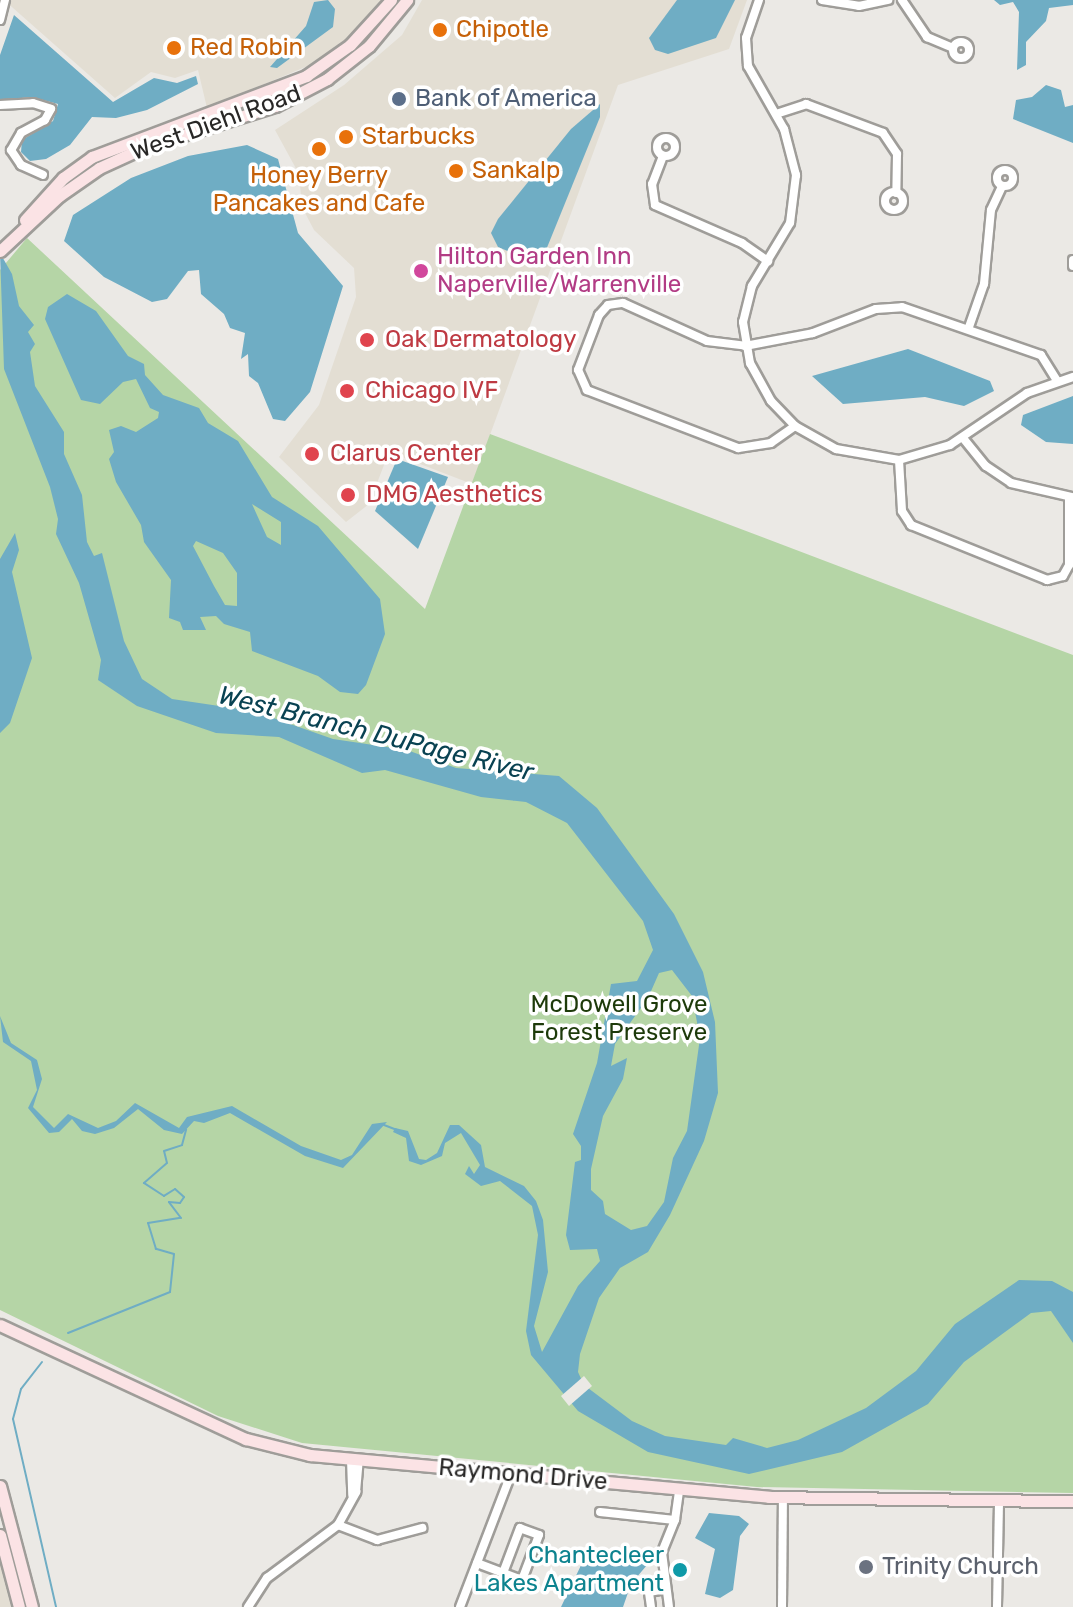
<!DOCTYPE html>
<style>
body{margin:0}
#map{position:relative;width:1073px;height:1607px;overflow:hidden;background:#ebe9e5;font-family:Rubik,sans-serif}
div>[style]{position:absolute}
.built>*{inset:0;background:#e3ded3}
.green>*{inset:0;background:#b5d5a6}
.water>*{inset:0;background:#6fadc4}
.pier>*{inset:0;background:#ebe9e5}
.stream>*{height:2px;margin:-1px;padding:0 1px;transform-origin:1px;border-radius:1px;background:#6fadc4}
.roads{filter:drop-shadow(2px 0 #9f9d99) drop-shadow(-2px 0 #9f9d99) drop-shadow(0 2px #9f9d99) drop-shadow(0 -2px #9f9d99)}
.street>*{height:8px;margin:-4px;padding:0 4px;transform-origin:4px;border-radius:4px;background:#fff}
.street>.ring{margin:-4px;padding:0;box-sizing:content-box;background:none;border:8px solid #fff;border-radius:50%}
.secondary>*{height:11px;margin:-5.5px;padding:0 5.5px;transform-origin:5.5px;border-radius:5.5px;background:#fbe3e5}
.dots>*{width:22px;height:22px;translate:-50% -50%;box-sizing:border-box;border:4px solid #fff;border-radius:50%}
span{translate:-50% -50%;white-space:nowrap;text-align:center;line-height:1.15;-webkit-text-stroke:7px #fff;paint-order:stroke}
.food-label{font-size:24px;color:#c56008}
.left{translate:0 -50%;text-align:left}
.service-label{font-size:24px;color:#4e5e75}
.street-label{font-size:24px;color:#282726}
.hotel-label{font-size:24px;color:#b23c85}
.health-label{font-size:24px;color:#be3a42}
.park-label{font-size:24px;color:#1d3a0a}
.culture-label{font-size:24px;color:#0d838f}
.right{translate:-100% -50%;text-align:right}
.worship-label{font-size:24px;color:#5b616d}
.water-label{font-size:26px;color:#094252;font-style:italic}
</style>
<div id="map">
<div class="built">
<div style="clip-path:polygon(4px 0,383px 0,341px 44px,310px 65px,207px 108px,198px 70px,175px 78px,151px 72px,115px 98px)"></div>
<div style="clip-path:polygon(422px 0,747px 0,729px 49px,618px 85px,472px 484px,389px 452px,369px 504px,346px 522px,279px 457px,319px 405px,356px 297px,354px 268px,314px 230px,302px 207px,299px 174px,275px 130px,344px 85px,402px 35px)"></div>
<div style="clip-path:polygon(0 1548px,16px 1607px,0 1607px)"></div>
</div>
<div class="green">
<div style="clip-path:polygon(317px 75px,284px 99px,152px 141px,58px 189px,92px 162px,158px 134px,273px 98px)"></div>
<div style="clip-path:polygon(27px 238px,425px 609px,490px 434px,1073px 655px,1073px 1493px,757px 1487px,302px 1443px,218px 1416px,0 1310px,0 270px)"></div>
</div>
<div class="water">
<div style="clip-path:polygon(328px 0,335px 9px,333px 27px,277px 68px,270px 67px,306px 26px,314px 2px)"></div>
<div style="clip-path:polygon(677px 0,735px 0,716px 38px,668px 54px,655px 50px,649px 38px)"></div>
<div style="clip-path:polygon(994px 0,1073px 0,1073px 5px,1049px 8px,1046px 21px,1026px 42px,1026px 65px,1017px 70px,1019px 12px,1013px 2px,1000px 5px)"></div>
<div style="clip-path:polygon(14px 15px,113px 102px,154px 78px,177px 83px,196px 76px,198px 84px,147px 110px,116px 118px,92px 117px,70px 145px,46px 159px,30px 161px,21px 152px,22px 140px,53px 121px,58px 104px,32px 97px,0 100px,0 55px)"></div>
<div style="clip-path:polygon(1046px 85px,1061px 90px,1065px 107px,1073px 105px,1073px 143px,1013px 119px,1016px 100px,1032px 97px)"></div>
<div style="clip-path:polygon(600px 104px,600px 117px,544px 255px,517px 255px,498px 247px,491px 233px,498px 219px,571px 129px)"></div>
<div style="clip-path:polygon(247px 145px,278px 159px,298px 233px,343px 286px,310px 392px,285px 421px,273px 419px,258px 383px,249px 376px,248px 354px,241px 359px,245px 333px,230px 328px,224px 314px,201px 294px,199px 270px,188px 271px,167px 299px,152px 302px,104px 277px,64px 241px,73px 215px,131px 178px,188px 156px)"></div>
<div style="clip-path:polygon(evenodd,0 253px,12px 274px,19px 306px,34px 325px,28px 332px,35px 344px,30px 352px,35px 386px,64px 432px,64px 454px,82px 495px,87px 542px,94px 556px,102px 553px,124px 641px,142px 679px,172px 699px,253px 711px,333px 739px,407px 750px,456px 768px,559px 776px,597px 808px,674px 914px,703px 972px,715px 1022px,718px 1093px,704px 1141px,670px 1215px,648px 1252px,620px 1268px,599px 1298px,580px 1354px,578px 1372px,584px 1385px,632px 1421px,665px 1436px,726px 1445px,733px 1438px,767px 1448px,798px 1440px,866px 1408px,916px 1371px,955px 1324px,1019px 1280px,1052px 1281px,1073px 1292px,1073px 1343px,1051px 1311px,1031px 1313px,964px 1362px,928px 1404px,842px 1452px,749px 1474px,648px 1452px,578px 1411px,531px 1355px,526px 1331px,538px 1235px,532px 1206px,500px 1181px,481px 1186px,465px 1174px,469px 1166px,474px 1174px,480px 1165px,461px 1133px,445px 1143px,442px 1156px,421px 1165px,409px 1161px,406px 1138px,393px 1132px,395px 1128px,408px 1131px,419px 1159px,426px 1160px,437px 1153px,450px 1125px,459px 1125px,481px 1145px,485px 1167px,524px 1186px,536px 1201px,543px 1220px,548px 1272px,534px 1326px,542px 1352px,578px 1286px,600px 1261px,597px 1249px,570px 1250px,566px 1235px,575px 1162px,581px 1160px,581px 1146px,573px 1134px,597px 1063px,611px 984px,637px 981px,653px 950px,643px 921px,567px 823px,526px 802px,481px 797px,385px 770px,362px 773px,279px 737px,216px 733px,137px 706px,98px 680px,101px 660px,79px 583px,56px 534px,58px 519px,50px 487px,4px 369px,0 253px,672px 970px,692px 996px,700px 1038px,687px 1131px,673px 1158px,664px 1202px,647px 1226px,631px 1230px,605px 1214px,603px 1201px,591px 1190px,591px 1169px,603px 1116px,623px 1079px,627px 1058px,611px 1066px,615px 1044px,648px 998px,659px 973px,672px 970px)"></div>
<div style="clip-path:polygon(evenodd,67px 294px,96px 311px,128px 356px,144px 364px,145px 375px,163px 395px,199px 408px,208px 423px,238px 441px,272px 497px,318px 526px,380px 599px,385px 634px,366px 685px,358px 694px,340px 692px,318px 676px,252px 651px,250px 632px,224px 624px,216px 616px,200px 617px,206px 630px,183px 630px,180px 622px,169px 618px,171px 580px,144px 542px,141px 525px,116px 482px,109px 459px,114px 452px,109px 430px,121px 426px,136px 432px,158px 418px,159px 412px,150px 408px,136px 379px,123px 382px,100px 404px,81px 400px,45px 319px,48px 307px,67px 294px,252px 504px,281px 522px,281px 545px,267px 537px,252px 504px,67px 294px,196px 541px,223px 553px,237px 573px,237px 606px,225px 605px,214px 586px,193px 546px,196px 541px)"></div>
<div style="clip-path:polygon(908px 349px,990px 381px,994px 391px,964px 406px,925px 397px,843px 404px,812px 376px)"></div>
<div style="clip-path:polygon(1073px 396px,1073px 444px,1046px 442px,1021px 425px,1023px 415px)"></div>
<div style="clip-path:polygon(397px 459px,448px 477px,418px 549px,375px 511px)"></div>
<div style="clip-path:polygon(15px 533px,19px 550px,12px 572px,32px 658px,10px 723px,0 733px,0 559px)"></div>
<div style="clip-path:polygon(0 1016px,11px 1043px,37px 1060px,42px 1079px,33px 1107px,54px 1128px,68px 1114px,98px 1128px,116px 1121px,135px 1103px,179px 1128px,187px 1117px,232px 1106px,301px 1146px,341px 1160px,352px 1155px,372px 1124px,387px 1122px,343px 1168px,305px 1156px,230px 1113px,204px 1123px,194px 1121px,182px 1134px,164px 1130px,138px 1109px,114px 1128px,95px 1134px,82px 1131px,72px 1119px,59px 1132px,49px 1133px,28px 1108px,37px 1090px,31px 1061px,3px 1042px)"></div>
<div style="clip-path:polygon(709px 1513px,739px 1516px,749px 1524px,740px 1536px,733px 1590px,720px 1598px,705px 1594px,715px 1549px,695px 1538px)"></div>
<div style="clip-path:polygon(584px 1559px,645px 1560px,647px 1565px,631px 1584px,623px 1607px,561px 1607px)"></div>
</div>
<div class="pier">
<div style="clip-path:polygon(584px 1376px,592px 1386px,569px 1406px,561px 1396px)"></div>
</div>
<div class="stream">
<div style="left:384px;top:1125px;width:14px;rotate:21deg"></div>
<div style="left:68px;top:1333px;width:110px;rotate:-21.9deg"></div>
<div style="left:170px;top:1292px;width:38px;rotate:-84deg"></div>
<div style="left:174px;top:1254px;width:19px;rotate:-164deg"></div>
<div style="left:156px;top:1249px;width:27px;rotate:-107deg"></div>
<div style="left:148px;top:1223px;width:33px;rotate:-9deg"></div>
<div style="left:181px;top:1218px;width:20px;rotate:-127deg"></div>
<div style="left:169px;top:1202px;width:11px;rotate:5deg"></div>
<div style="left:180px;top:1203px;width:7px;rotate:-56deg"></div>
<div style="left:184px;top:1197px;width:12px;rotate:-138deg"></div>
<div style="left:175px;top:1189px;width:13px;rotate:148deg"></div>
<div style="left:164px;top:1196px;width:24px;rotate:-147deg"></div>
<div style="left:144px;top:1183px;width:30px;rotate:-41deg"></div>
<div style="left:167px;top:1163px;width:12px;rotate:-104deg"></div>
<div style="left:164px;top:1151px;width:19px;rotate:-18deg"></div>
<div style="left:182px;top:1145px;width:16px;rotate:-75deg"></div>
<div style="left:42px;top:1362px;width:34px;rotate:128deg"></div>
<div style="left:21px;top:1389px;width:31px;rotate:105deg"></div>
<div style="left:13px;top:1419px;width:193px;rotate:77.1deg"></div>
</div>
<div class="roads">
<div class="street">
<div style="left:759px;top:0;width:40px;rotate:108.9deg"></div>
<div style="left:746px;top:38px;width:28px;rotate:86deg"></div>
<div style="left:748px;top:66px;width:73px;rotate:60.3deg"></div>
<div style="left:784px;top:129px;width:48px;rotate:75.4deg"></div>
<div style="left:796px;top:175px;width:48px;rotate:97.1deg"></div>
<div style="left:790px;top:223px;width:74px;rotate:121.1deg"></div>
<div style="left:752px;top:286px;width:37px;rotate:104deg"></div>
<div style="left:743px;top:322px;width:42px;rotate:80.3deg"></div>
<div style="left:750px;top:363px;width:43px;rotate:61.1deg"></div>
<div style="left:771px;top:401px;width:35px;rotate:46deg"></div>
<div style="left:795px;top:426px;width:47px;rotate:29.3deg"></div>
<div style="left:836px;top:449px;width:64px;rotate:9.9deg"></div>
<div style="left:899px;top:460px;width:53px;rotate:-16.4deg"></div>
<div style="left:950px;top:445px;width:93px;rotate:-34deg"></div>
<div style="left:1027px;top:393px;width:49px;rotate:-19.2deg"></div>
<div style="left:822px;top:0;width:37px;rotate:9deg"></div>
<div style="left:859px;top:6px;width:30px;rotate:-12deg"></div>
<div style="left:902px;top:0;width:45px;rotate:56deg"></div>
<div style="left:927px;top:37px;width:28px;rotate:23deg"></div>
<div style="left:0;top:20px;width:21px;rotate:-76deg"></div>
<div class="ring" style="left:953px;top:42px;width:8px;height:8px"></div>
<div style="left:0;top:105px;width:33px;rotate:-3deg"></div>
<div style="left:33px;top:103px;width:19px;rotate:18deg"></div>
<div style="left:51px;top:109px;width:13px;rotate:119deg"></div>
<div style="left:45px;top:120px;width:27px;rotate:152deg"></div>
<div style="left:21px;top:133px;width:20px;rotate:120deg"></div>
<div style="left:11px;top:150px;width:18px;rotate:56deg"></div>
<div style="left:21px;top:165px;width:24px;rotate:24deg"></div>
<div style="left:776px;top:114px;width:32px;rotate:-18deg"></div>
<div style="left:806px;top:104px;width:82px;rotate:20.6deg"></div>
<div style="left:883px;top:133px;width:25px;rotate:56deg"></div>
<div style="left:897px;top:154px;width:39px;rotate:91deg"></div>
<div class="ring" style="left:657px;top:138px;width:10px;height:10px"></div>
<div style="left:663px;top:156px;width:30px;rotate:111deg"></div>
<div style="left:652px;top:184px;width:21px;rotate:82deg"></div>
<div style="left:655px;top:205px;width:95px;rotate:23.6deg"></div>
<div style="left:742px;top:243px;width:32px;rotate:35deg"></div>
<div class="ring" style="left:997px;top:170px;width:8px;height:8px"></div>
<div class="ring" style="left:885px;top:192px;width:10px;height:10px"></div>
<div style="left:1073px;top:260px;width:6px;rotate:90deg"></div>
<div style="left:969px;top:327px;width:46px;rotate:-70.8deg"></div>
<div style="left:984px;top:284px;width:74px;rotate:-84.6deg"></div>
<div style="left:991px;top:210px;width:26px;rotate:-65deg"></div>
<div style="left:795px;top:426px;width:29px;rotate:145deg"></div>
<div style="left:771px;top:443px;width:33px;rotate:171deg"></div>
<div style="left:738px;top:448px;width:162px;rotate:-159deg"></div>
<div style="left:587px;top:390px;width:22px;rotate:-114deg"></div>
<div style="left:578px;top:370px;width:59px;rotate:-69.1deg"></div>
<div style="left:599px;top:315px;width:13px;rotate:-48deg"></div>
<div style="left:608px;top:305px;width:15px;rotate:-8deg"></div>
<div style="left:623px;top:303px;width:92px;rotate:24.3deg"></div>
<div style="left:707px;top:341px;width:38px;rotate:7deg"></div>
<div style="left:745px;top:346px;width:69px;rotate:-10.8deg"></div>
<div style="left:813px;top:333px;width:67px;rotate:-20.9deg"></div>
<div style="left:876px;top:309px;width:26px;rotate:-4deg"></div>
<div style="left:902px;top:307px;width:147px;rotate:19.1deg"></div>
<div style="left:1041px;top:355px;width:31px;rotate:58deg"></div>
<div style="left:963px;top:438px;width:36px;rotate:51deg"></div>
<div style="left:986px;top:466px;width:30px;rotate:34deg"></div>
<div style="left:1011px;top:483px;width:63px;rotate:12.9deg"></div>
<div style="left:899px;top:460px;width:51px;rotate:86.6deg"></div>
<div style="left:902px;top:511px;width:17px;rotate:57deg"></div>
<div style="left:911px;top:525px;width:147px;rotate:22deg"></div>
<div style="left:1047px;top:580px;width:16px;rotate:-14deg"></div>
<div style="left:1063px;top:576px;width:13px;rotate:-61deg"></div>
<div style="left:1069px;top:565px;width:68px;rotate:-90deg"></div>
<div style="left:351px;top:1459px;width:36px;rotate:88deg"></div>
<div style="left:600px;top:1512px;width:75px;rotate:6.1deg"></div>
<div style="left:338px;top:1525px;width:42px;rotate:21deg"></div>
<div style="left:377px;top:1540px;width:47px;rotate:-14.9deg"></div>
<div style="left:477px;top:1563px;width:48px;rotate:20.7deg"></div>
<div style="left:522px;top:1580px;width:48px;rotate:-69.3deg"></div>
<div style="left:539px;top:1535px;width:20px;rotate:-160deg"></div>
<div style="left:520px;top:1528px;width:48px;rotate:110.7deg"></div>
<div style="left:248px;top:1607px;width:35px;rotate:-57deg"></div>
<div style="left:267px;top:1578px;width:89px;rotate:-36.7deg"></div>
<div style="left:338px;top:1525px;width:38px;rotate:-61deg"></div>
<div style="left:356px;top:1492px;width:32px;rotate:-85deg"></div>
<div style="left:460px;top:1607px;width:142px;rotate:-69deg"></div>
<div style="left:651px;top:1607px;width:15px;rotate:-98deg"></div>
<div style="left:649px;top:1592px;width:17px;rotate:-10deg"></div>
<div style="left:669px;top:1607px;width:55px;rotate:-97.3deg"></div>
<div style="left:662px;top:1552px;width:35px;rotate:-68deg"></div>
<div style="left:675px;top:1520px;width:30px;rotate:-82deg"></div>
<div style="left:782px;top:1607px;width:109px;rotate:-89.5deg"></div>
<div style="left:997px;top:1607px;width:107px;rotate:-88.9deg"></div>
</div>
<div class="secondary">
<div style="left:25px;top:220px;width:57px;rotate:-47.9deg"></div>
<div style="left:63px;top:178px;width:36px;rotate:-36deg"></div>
<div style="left:92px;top:157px;width:229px;rotate:-20.7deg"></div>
<div style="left:306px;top:76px;width:54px;rotate:-35.2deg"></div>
<div style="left:350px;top:45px;width:61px;rotate:-47.7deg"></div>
<div style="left:0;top:251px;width:81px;rotate:-43deg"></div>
<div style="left:59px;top:196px;width:49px;rotate:-35deg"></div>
<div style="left:99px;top:168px;width:51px;rotate:-24.5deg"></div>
<div style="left:145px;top:147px;width:136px;rotate:-17.5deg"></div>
<div style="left:275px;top:106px;width:59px;rotate:-27.4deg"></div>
<div style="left:327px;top:79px;width:53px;rotate:-38.2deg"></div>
<div style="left:369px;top:46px;width:60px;rotate:-50.4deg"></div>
<div style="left:0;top:1325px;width:271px;rotate:24.9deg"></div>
<div style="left:246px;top:1439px;width:66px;rotate:14deg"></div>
<div style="left:310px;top:1455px;width:461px;rotate:5.2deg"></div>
<div style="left:769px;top:1497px;width:304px;rotate:0.8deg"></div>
<div style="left:0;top:1486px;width:125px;rotate:75.2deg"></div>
<div style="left:0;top:1535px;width:74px;rotate:75.2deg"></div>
</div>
</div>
<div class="dots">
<div style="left:440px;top:30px;background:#e8710a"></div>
<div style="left:174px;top:48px;background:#e8710a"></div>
<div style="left:399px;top:99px;background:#5c6f8a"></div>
<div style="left:346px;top:137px;background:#e8710a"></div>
<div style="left:319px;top:149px;background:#e8710a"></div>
<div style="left:456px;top:171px;background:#e8710a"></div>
<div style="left:421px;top:271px;background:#d1479c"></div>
<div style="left:367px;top:340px;background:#e0444e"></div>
<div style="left:347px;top:391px;background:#e0444e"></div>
<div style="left:312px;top:454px;background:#e0444e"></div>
<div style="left:348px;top:495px;background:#e0444e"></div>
<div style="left:866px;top:1567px;background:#6b7280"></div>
<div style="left:680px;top:1570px;background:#0f9aa8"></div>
</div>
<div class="food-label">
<span class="left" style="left:456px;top:30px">Chipotle</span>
<span class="left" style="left:190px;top:48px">Red Robin</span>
<span class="left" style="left:362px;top:137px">Starbucks</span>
<span class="left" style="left:472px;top:171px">Sankalp</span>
<span style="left:319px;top:190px">Honey Berry<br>Pancakes and Cafe</span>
</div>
<div class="service-label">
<span class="left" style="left:415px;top:99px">Bank of America</span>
</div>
<div class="street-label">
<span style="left:216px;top:123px;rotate:-20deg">West Diehl Road</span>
<span style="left:523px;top:1475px;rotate:5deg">Raymond Drive</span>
</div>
<div class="hotel-label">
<span class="left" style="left:437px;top:271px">Hilton Garden Inn<br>Naperville/Warrenville</span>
</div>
<div class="health-label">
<span class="left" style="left:385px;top:340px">Oak Dermatology</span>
<span class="left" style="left:365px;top:391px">Chicago IVF</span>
<span class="left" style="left:330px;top:454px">Clarus Center</span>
<span class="left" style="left:366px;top:495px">DMG Aesthetics</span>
</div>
<div class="park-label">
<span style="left:619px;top:1019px">McDowell Grove<br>Forest Preserve</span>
</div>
<div class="culture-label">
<span class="right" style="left:664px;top:1570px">Chantecleer<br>Lakes Apartment</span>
</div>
<div class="worship-label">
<span class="left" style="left:882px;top:1567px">Trinity Church</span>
</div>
<div class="water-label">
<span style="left:376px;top:734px;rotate:14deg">West Branch DuPage River</span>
</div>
</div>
